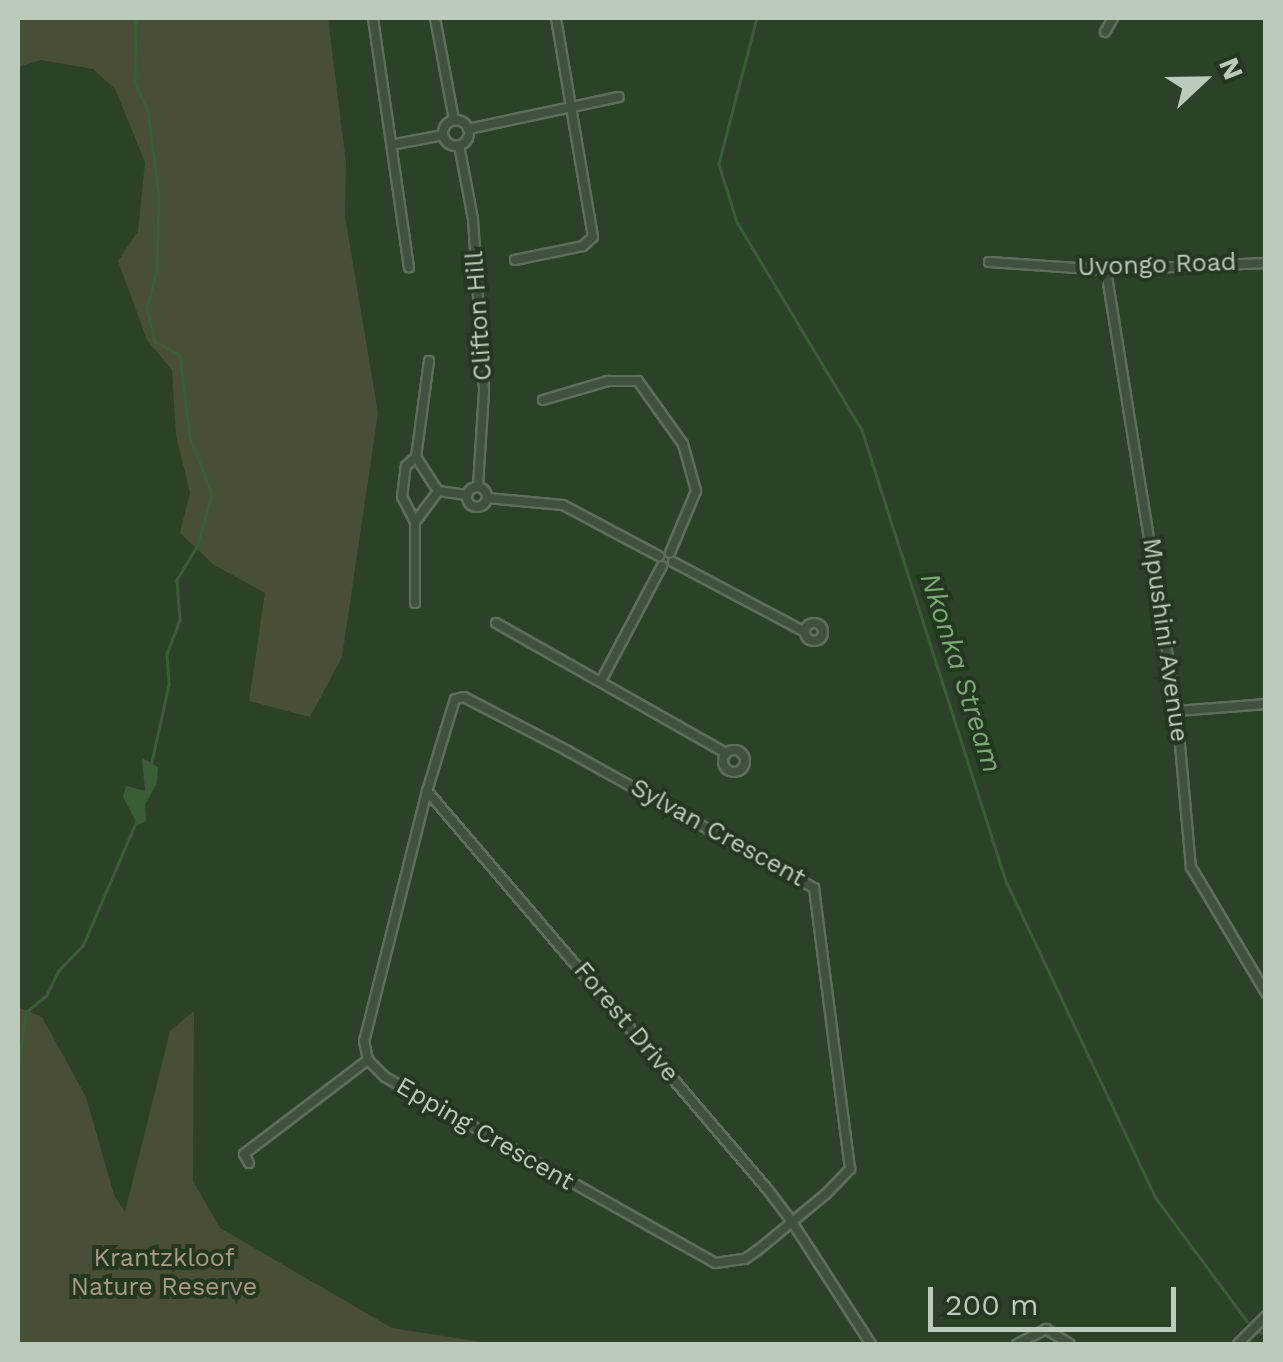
<!DOCTYPE html>
<style>
body{margin:0}
#map{position:relative;width:1283px;height:1362px;overflow:hidden;background:#2c4228;font-family:"Work Sans",sans-serif}
div>[style]{position:absolute}
.green>*{inset:0;background:#494e36}
.water>*{inset:0;background:#395d34}
.stream>*{height:2.5px;margin:-1.25px;padding:0 1.25px;transform-origin:1.25px;border-radius:1.25px;background:#395d34}
.roads{filter:drop-shadow(2px 0 #5d6f5b) drop-shadow(-2px 0 #5d6f5b) drop-shadow(0 2px #5d6f5b) drop-shadow(0 -2px #5d6f5b)}
.minor>*{height:8px;margin:-4px;padding:0 4px;transform-origin:4px;border-radius:4px;background:#3f523d}
.minor>.ring{margin:-4px;padding:0;box-sizing:content-box;background:none;border:8px solid #3f523d;border-radius:50%}
span{translate:-50% -50%;white-space:nowrap;text-align:center;line-height:1.15;-webkit-text-stroke:8px #243721;paint-order:stroke}
.street-label{font-size:25px;color:#bbcbba}
.park-label{font-size:25px;color:#aa9a87}
.water-label{font-size:28px;color:#7ca875;font-style:italic}
.frame{position:absolute;inset:0;border:20px solid #bbcbba;pointer-events:none}
.north{position:absolute;left:1153px;top:30px;width:100px;height:100px;-webkit-text-stroke:8px #243721;paint-order:stroke;rotate:68deg;font-size:28px;font-weight:700;line-height:40px;text-align:center;color:#bbcbba}
.north::after{content:'';display:block;margin:auto;width:35px;height:45px;background:#bbcbba;clip-path:polygon(50% 0,100% 100%,50% 72%,0 100%)}
.scale{position:absolute;left:928px;top:1287px;width:248px;height:45px;box-sizing:border-box;border:5px solid #bbcbba;border-top:0;padding-left:12px;font-size:30px;line-height:35px;white-space:nowrap;color:#bbcbba;-webkit-text-stroke:8px #243721;paint-order:stroke}
</style>
<div id="map">
<div class="green">
<div style="clip-path:polygon(18px 18px,328px 18px,346px 163px,345px 217px,378px 413px,342px 657px,310px 717px,249px 701px,265px 593px,214px 565px,180px 533px,190px 493px,176px 435px,172px 370px,147px 340px,118px 261px,138px 231px,145px 162px,115px 89px,93px 69px,41px 60px,18px 67px)"></div>
<div style="clip-path:polygon(18px 1007px,42px 1017px,86px 1097px,114px 1195px,125px 1212px,170px 1031px,194px 1011px,193px 1181px,220px 1228px,392px 1328px,495px 1344px,18px 1344px)"></div>
</div>
<div class="water">
<div style="clip-path:polygon(142px 758px,158px 767px,157px 783px,145px 805px,146px 821px,138px 825px,123px 797px,126px 786px,145px 791px)"></div>
</div>
<div class="stream">
<div style="left:136px;top:18px;width:63px;rotate:90.9deg"></div>
<div style="left:135px;top:81px;width:33px;rotate:67deg"></div>
<div style="left:148px;top:111px;width:84px;rotate:82.5deg"></div>
<div style="left:159px;top:194px;width:76px;rotate:91.5deg"></div>
<div style="left:157px;top:270px;width:40px;rotate:104.4deg"></div>
<div style="left:147px;top:309px;width:33px;rotate:76deg"></div>
<div style="left:155px;top:341px;width:29px;rotate:29deg"></div>
<div style="left:180px;top:355px;width:83px;rotate:83deg"></div>
<div style="left:190px;top:437px;width:61px;rotate:68.9deg"></div>
<div style="left:212px;top:494px;width:53px;rotate:105.4deg"></div>
<div style="left:198px;top:545px;width:41px;rotate:121deg"></div>
<div style="left:177px;top:580px;width:40px;rotate:85.7deg"></div>
<div style="left:180px;top:620px;width:36px;rotate:111deg"></div>
<div style="left:167px;top:654px;width:31px;rotate:86deg"></div>
<div style="left:169px;top:685px;width:79px;rotate:102.4deg"></div>
<div style="left:757px;top:18px;width:151px;rotate:104.6deg"></div>
<div style="left:719px;top:164px;width:61px;rotate:72.8deg"></div>
<div style="left:737px;top:222px;width:243px;rotate:59deg"></div>
<div style="left:862px;top:430px;width:476px;rotate:72.3deg"></div>
<div style="left:1007px;top:883px;width:348px;rotate:64.7deg"></div>
<div style="left:1156px;top:1198px;width:153px;rotate:53.5deg"></div>
<div style="left:18px;top:1068px;width:57px;rotate:-81.9deg"></div>
<div style="left:26px;top:1012px;width:26px;rotate:-39deg"></div>
<div style="left:46px;top:996px;width:28px;rotate:-64deg"></div>
<div style="left:58px;top:971px;width:36px;rotate:-46deg"></div>
<div style="left:83px;top:945px;width:134px;rotate:-66.7deg"></div>
<div style="left:1260px;top:1332px;width:6px;rotate:18deg"></div>
</div>
<div class="roads">
<div class="minor">
<div style="left:373px;top:18px;width:252px;rotate:81.8deg"></div>
<div style="left:435px;top:18px;width:104px;rotate:79.4deg"></div>
<div style="left:1105px;top:32px;width:16px;rotate:-60deg"></div>
<div class="ring" style="left:443px;top:120px;width:18px;height:18px"></div>
<div style="left:468px;top:129px;width:154px;rotate:-12deg"></div>
<div style="left:396px;top:144px;width:48px;rotate:-10.8deg"></div>
<div style="left:459px;top:145px;width:75px;rotate:79.3deg"></div>
<div style="left:473px;top:219px;width:172px;rotate:86.3deg"></div>
<div style="left:484px;top:391px;width:96px;rotate:93.6deg"></div>
<div style="left:515px;top:260px;width:69px;rotate:-11.6deg"></div>
<div style="left:583px;top:246px;width:13px;rotate:-42deg"></div>
<div style="left:593px;top:237px;width:222px;rotate:-99.6deg"></div>
<div style="left:989px;top:262px;width:117px;rotate:3.9deg"></div>
<div style="left:1106px;top:270px;width:160px;rotate:-2.5deg"></div>
<div style="left:1106px;top:270px;width:447px;rotate:80.9deg"></div>
<div style="left:1177px;top:711px;width:157px;rotate:84.9deg"></div>
<div style="left:1191px;top:867px;width:147px;rotate:59.2deg"></div>
<div style="left:543px;top:400px;width:68px;rotate:-16.3deg"></div>
<div style="left:608px;top:381px;width:30px"></div>
<div style="left:638px;top:381px;width:77px;rotate:54.5deg"></div>
<div style="left:683px;top:444px;width:49px;rotate:74.5deg"></div>
<div style="left:696px;top:491px;width:67px;rotate:112.8deg"></div>
<div class="ring" style="left:467px;top:487px;width:12px;height:12px"></div>
<div style="left:438px;top:491px;width:29px;rotate:8deg"></div>
<div style="left:487px;top:498px;width:76px;rotate:5.3deg"></div>
<div style="left:563px;top:505px;width:109px;rotate:28deg"></div>
<div style="left:415px;top:522px;width:39px;rotate:-53deg"></div>
<div style="left:438px;top:491px;width:40px;rotate:-122.9deg"></div>
<div style="left:673px;top:562px;width:149px;rotate:27.9deg"></div>
<div style="left:415px;top:603px;width:81px;rotate:-90deg"></div>
<div style="left:415px;top:522px;width:28px;rotate:-117deg"></div>
<div style="left:402px;top:497px;width:31px;rotate:-83deg"></div>
<div style="left:406px;top:466px;width:13px;rotate:-42deg"></div>
<div style="left:416px;top:457px;width:97px;rotate:-82.3deg"></div>
<div style="left:496px;top:623px;width:264px;rotate:29.5deg"></div>
<div class="ring" style="left:805px;top:623px;width:10px;height:10px"></div>
<div style="left:601px;top:681px;width:130px;rotate:-62.1deg"></div>
<div style="left:1177px;top:711px;width:89px;rotate:-4.5deg"></div>
<div class="ring" style="left:723px;top:750px;width:14px;height:14px"></div>
<div style="left:427px;top:791px;width:258px;rotate:104.1deg"></div>
<div style="left:364px;top:1041px;width:19px;rotate:78deg"></div>
<div style="left:368px;top:1060px;width:24px;rotate:45deg"></div>
<div style="left:385px;top:1077px;width:379px;rotate:29.4deg"></div>
<div style="left:715px;top:1263px;width:30px;rotate:-8deg"></div>
<div style="left:745px;top:1259px;width:16px;rotate:-35deg"></div>
<div style="left:758px;top:1250px;width:88px;rotate:-39.5deg"></div>
<div style="left:826px;top:1194px;width:35px;rotate:-46deg"></div>
<div style="left:850px;top:1169px;width:283px;rotate:-97.3deg"></div>
<div style="left:814px;top:888px;width:282px;rotate:-150.9deg"></div>
<div style="left:568px;top:751px;width:117px;rotate:-152.6deg"></div>
<div style="left:464px;top:697px;width:9px;rotate:167deg"></div>
<div style="left:455px;top:699px;width:96px;rotate:106.9deg"></div>
<div style="left:427px;top:791px;width:525px;rotate:49.48deg"></div>
<div style="left:768px;top:1190px;width:40px;rotate:53deg"></div>
<div style="left:792px;top:1222px;width:145px;rotate:57.1deg"></div>
<div style="left:249px;top:1163px;width:10px;rotate:-119deg"></div>
<div style="left:244px;top:1154px;width:156px;rotate:-37.2deg"></div>
<div style="left:1017px;top:1344px;width:33px;rotate:-27deg"></div>
<div style="left:1046px;top:1329px;width:28px;rotate:32deg"></div>
<div style="left:1238px;top:1344px;width:40px;rotate:-45deg"></div>
</div>
</div>
<div class="street-label">
<span style="left:1157px;top:265px;rotate:-2deg">Uvongo Road</span>
<span style="left:479px;top:316px;rotate:-94deg">Clifton Hill</span>
<span style="left:1165px;top:640px;rotate:82deg">Mpushini Avenue</span>
<span style="left:718px;top:833px;rotate:29deg">Sylvan Crescent</span>
<span style="left:626px;top:1022px;rotate:50deg">Forest Drive</span>
<span style="left:485px;top:1134px;rotate:30deg">Epping Crescent</span>
</div>
<div class="park-label">
<span style="left:164px;top:1273px">Krantzkloof<br>Nature Reserve</span>
</div>
<div class="water-label">
<span style="left:961px;top:673px;rotate:72deg">Nkonka Stream</span>
</div>
<div class="frame"></div>
<div class="north">N</div>
<div class="scale">200 m</div>
</div>
